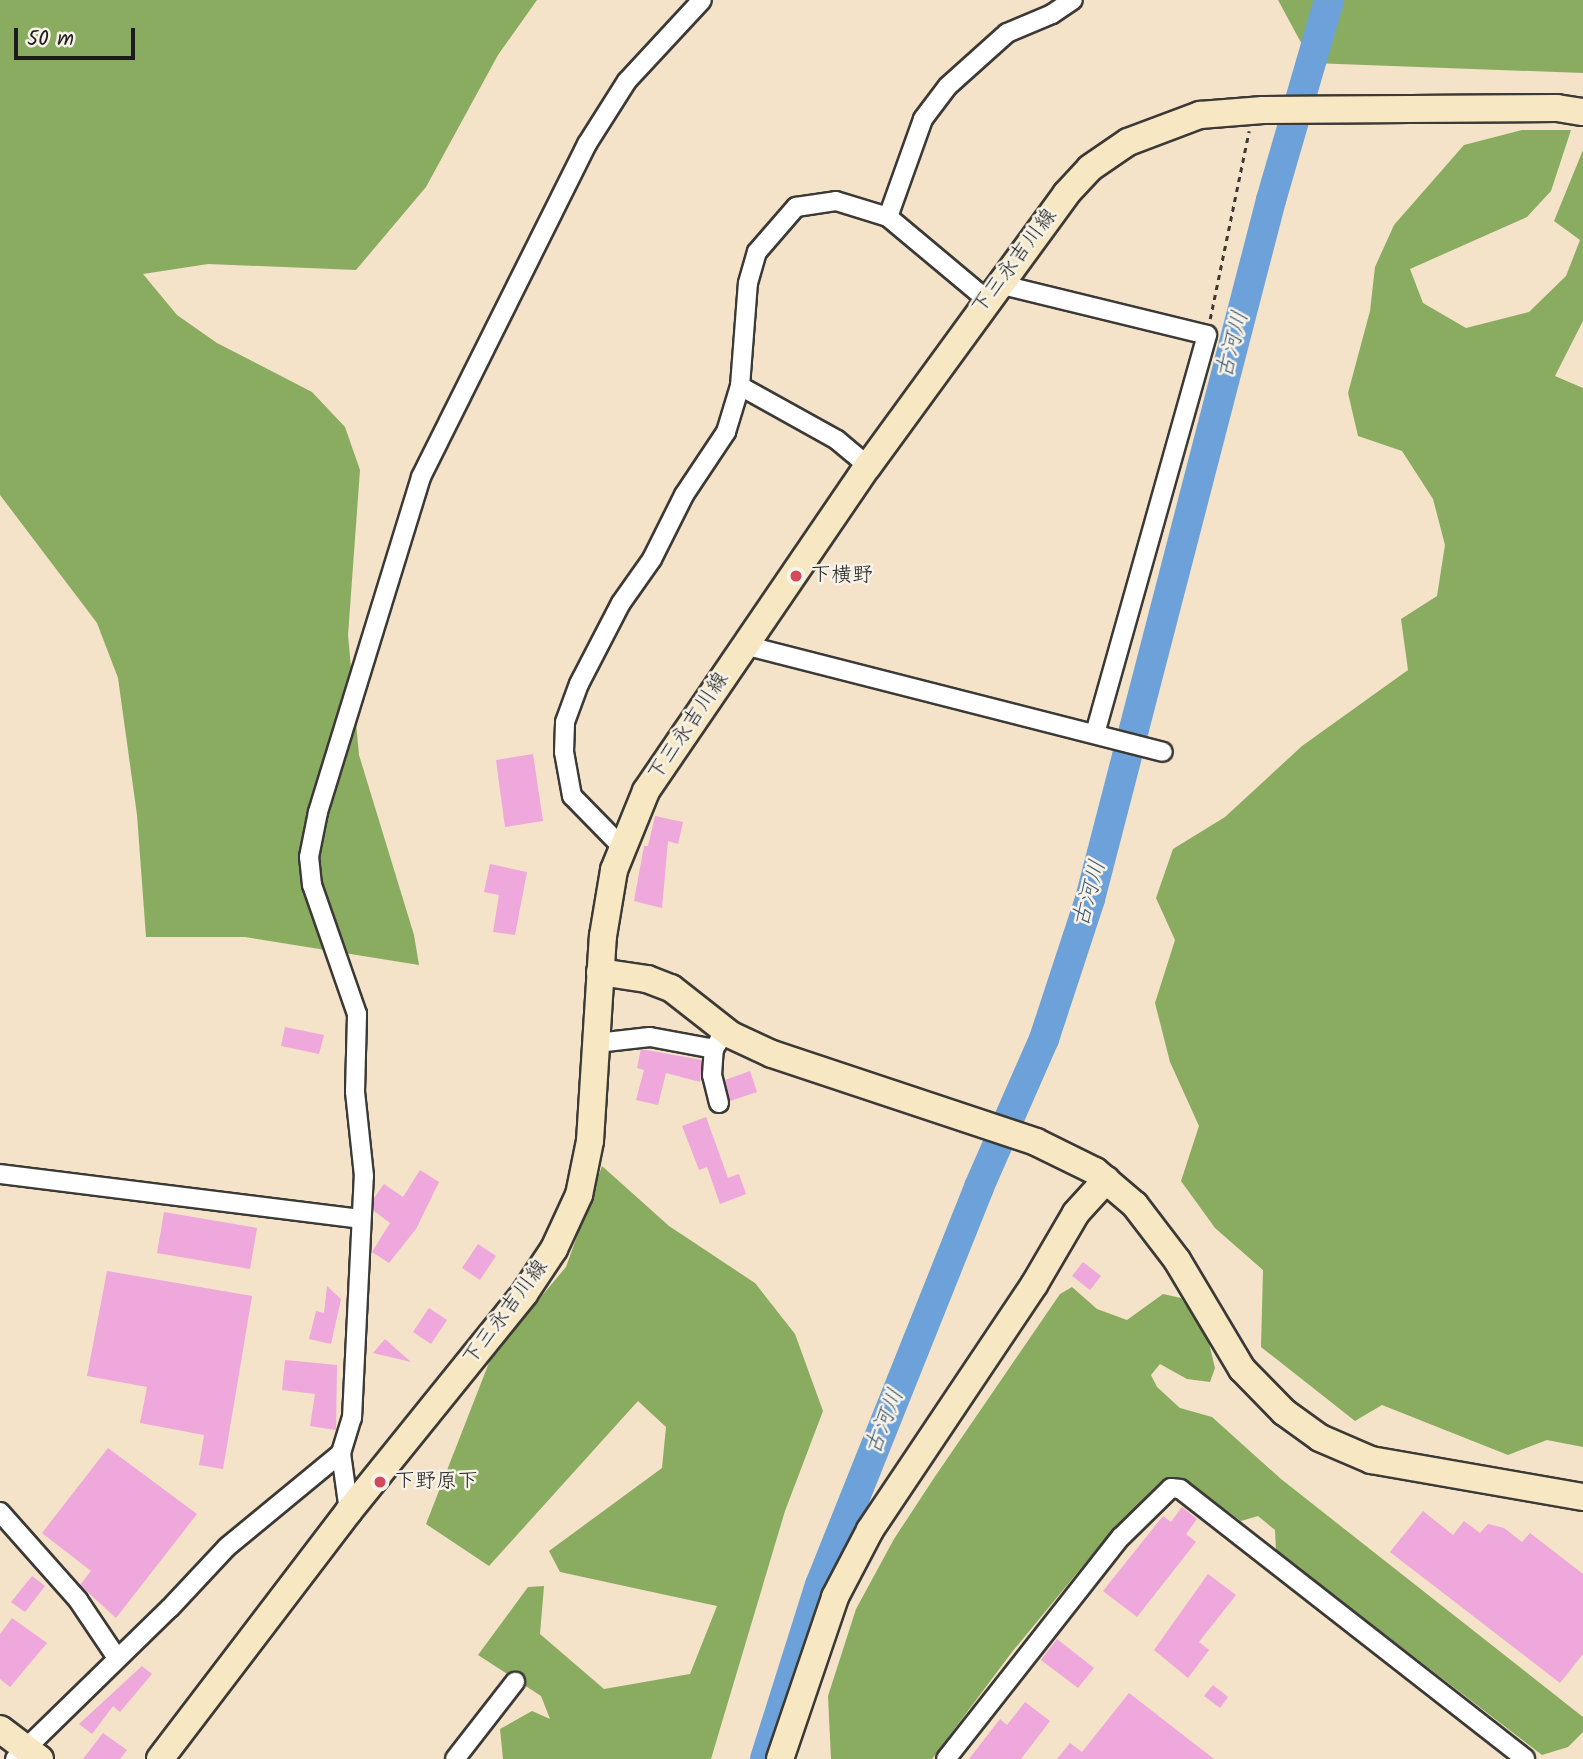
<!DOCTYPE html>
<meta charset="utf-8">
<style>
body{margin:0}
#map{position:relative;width:1583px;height:1759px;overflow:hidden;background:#f4e2c9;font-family:Kalam,"Klee One",sans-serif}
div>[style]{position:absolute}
.forest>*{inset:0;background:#8aac60}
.river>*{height:30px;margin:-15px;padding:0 15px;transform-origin:15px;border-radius:15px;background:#6ca1d9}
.building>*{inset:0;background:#eea8db}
.path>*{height:2.5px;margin-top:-1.25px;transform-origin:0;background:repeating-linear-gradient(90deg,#3c3a36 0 5px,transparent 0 10px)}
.roads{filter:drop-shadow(2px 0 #3c3a36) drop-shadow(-2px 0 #3c3a36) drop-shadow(0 2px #3c3a36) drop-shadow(0 -2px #3c3a36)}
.street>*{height:18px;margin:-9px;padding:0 9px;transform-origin:9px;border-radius:9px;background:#fff}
.secondary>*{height:26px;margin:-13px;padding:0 13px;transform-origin:13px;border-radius:13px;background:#f7e8c3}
.dots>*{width:19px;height:19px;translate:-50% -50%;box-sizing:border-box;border:4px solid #f7f3e8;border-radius:50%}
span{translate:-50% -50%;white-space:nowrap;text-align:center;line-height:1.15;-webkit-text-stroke:5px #f7f3e8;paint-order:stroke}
.street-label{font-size:21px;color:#1c1c1c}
.poi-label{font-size:21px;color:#1c1c1c}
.left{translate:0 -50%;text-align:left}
.water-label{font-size:23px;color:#405871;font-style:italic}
.scale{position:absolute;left:14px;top:28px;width:121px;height:32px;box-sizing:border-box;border:4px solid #1c1c1c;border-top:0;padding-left:9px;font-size:21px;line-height:24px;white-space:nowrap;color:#1c1c1c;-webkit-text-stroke:5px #f7f3e8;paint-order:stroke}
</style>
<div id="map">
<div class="forest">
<div style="clip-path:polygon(0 0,537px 0,498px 55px,426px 187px,356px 270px,208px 264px,143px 274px,177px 315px,217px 343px,312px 392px,345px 427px,360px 470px,348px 635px,359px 755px,414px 935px,419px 965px,245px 937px,146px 937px,137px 815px,118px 678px,97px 623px,0 495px)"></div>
<div style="clip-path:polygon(1278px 0,1583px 0,1583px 73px,1312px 63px)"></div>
<div style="clip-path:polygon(1522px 130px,1571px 130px,1551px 191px,1527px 217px,1410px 269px,1423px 303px,1466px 328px,1529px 312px,1566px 276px,1580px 240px,1554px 221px,1583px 150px,1583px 321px,1555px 376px,1583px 388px,1583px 1447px,1547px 1440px,1508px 1455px,1382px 1405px,1355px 1421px,1261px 1347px,1263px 1270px,1215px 1228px,1181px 1181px,1199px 1126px,1170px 1062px,1155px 1003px,1175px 940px,1156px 898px,1173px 849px,1225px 817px,1302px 746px,1408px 670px,1401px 619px,1437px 596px,1445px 545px,1433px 499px,1402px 451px,1358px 436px,1348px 393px,1370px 311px,1375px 267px,1394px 225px,1464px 145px)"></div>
<div style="clip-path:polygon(602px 1166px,669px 1226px,755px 1283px,795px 1334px,823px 1411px,785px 1511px,711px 1759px,503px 1759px,500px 1729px,532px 1711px,550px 1719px,541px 1696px,478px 1655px,528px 1587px,544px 1586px,540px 1634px,604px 1689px,690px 1674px,717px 1606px,560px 1572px,549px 1551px,662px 1468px,666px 1427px,638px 1401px,489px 1566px,426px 1524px,492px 1355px,566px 1267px)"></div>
<div style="clip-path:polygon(1072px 1287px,1097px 1309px,1127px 1320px,1163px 1294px,1181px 1298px,1208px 1339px,1215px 1368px,1210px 1382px,1187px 1379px,1160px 1364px,1151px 1375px,1157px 1387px,1180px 1408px,1212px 1417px,1281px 1479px,1583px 1717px,1583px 1732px,1568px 1747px,1542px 1755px,1276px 1551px,1275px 1530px,1258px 1516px,1241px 1521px,1182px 1478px,1167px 1478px,1105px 1539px,1012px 1652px,932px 1759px,831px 1759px,828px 1696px,856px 1609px,894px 1539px,934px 1478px,1060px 1294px)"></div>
</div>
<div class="river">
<div style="left:765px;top:1759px;width:182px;rotate:-72.5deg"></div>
<div style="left:820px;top:1585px;width:429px;rotate:-68.2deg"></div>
<div style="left:979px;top:1187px;width:162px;rotate:-66.3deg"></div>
<div style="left:1044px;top:1039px;width:147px;rotate:-71.8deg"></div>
<div style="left:1090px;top:899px;width:722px;rotate:-75.48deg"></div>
<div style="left:1271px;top:200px;width:208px;rotate:-73.8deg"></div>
</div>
<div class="building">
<div style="clip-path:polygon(533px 754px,543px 821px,505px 827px,496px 760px)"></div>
<div style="clip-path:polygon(655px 816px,683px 822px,678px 844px,668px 841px,662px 908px,634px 901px,644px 846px,648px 846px)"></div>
<div style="clip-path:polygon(490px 864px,527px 872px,515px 935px,493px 932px,499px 895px,484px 892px)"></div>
<div style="clip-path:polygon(285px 1027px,324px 1035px,319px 1054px,281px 1046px)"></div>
<div style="clip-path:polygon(641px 1049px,702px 1060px,700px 1082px,666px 1073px,658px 1105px,636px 1100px,644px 1070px,637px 1068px)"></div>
<div style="clip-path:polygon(750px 1071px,757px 1092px,730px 1101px,725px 1080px)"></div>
<div style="clip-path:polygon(706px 1117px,728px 1178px,739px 1174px,746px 1194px,720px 1204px,707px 1167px,699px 1170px,682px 1126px)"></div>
<div style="clip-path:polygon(420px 1170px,439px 1182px,416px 1229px,389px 1263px,372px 1252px,390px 1223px,374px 1211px,374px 1198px,384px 1184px,403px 1197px)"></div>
<div style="clip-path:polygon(164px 1212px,257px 1228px,250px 1269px,157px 1253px)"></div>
<div style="clip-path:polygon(478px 1244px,496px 1256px,480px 1280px,462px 1268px)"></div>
<div style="clip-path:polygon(1083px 1262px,1101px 1276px,1090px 1290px,1072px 1276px)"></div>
<div style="clip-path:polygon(107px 1271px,252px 1296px,223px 1469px,199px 1465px,204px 1435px,140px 1423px,147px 1387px,87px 1376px)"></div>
<div style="clip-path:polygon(327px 1286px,341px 1299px,331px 1344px,309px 1339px,316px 1311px,324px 1313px)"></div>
<div style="clip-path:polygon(429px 1308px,447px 1320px,431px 1344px,413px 1332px)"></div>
<div style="clip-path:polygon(385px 1339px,411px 1362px,373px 1353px)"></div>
<div style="clip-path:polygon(285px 1360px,337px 1365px,336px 1430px,310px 1426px,315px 1394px,282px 1390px)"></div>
<div style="clip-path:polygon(108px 1448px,197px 1514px,116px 1618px,80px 1585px,91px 1571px,42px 1533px)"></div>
<div style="clip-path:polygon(1182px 1507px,1197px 1519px,1186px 1534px,1196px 1542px,1137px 1617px,1103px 1591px,1163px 1516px,1171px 1522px)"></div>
<div style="clip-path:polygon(1423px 1511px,1453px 1535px,1464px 1521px,1480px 1533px,1488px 1524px,1504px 1528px,1522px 1542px,1530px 1533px,1583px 1574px,1583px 1654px,1560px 1683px,1390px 1552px)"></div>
<div style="clip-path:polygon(1208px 1574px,1236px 1595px,1199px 1642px,1209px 1650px,1188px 1678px,1154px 1650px)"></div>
<div style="clip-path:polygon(32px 1576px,45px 1586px,25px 1612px,11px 1602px)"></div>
<div style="clip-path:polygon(12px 1618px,47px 1643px,10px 1687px,0 1679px,0 1634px)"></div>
<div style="clip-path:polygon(1057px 1639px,1094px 1668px,1078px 1688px,1041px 1660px)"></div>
<div style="clip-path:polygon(142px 1666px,152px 1674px,120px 1712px,113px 1706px,92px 1734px,79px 1724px)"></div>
<div style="clip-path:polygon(1213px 1685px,1228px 1697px,1220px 1708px,1204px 1696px)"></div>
<div style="clip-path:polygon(1129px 1693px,1214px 1759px,1057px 1759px,1070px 1743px,1082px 1752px)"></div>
<div style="clip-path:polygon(1025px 1702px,1050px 1721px,1021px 1759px,969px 1759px,1000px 1719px,1007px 1725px)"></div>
<div style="clip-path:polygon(103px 1733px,127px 1750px,120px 1759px,83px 1759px)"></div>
</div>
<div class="path">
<div style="left:1210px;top:319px;width:192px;rotate:-78.3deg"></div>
</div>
<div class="roads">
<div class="street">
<div style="left:888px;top:217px;width:104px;rotate:-70.3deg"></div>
<div style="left:923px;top:119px;width:41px;rotate:-52.9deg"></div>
<div style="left:948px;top:86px;width:79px;rotate:-41.9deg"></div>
<div style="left:1007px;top:33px;width:49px;rotate:-22.9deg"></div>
<div style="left:1052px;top:14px;width:25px;rotate:-34deg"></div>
<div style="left:998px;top:284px;width:215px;rotate:13.7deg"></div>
<div style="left:1207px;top:335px;width:413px;rotate:105.7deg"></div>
<div style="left:740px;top:386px;width:111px;rotate:29.1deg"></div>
<div style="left:837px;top:440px;width:40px;rotate:40deg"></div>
<div style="left:744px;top:645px;width:432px;rotate:14.3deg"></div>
<div style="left:621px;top:846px;width:70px;rotate:-134.4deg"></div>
<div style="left:572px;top:796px;width:45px;rotate:-100.3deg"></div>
<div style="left:564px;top:752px;width:30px;rotate:-88deg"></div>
<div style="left:565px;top:722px;width:40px;rotate:-69.8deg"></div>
<div style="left:579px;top:684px;width:91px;rotate:-62.6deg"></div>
<div style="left:621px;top:603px;width:54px;rotate:-54.8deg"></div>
<div style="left:652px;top:559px;width:72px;rotate:-63.4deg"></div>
<div style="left:684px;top:495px;width:76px;rotate:-56.3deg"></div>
<div style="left:726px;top:432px;width:48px;rotate:-73.1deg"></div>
<div style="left:740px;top:386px;width:103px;rotate:-85.6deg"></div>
<div style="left:748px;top:283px;width:32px;rotate:-74deg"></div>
<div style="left:757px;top:252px;width:60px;rotate:-49.1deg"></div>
<div style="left:796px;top:207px;width:40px;rotate:-8.5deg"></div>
<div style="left:836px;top:201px;width:54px;rotate:17.1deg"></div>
<div style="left:888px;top:217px;width:128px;rotate:39.9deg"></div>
<div style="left:597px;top:1043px;width:53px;rotate:-6.5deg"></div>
<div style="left:650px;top:1037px;width:65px;rotate:10.6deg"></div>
<div style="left:719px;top:1103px;width:29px;rotate:-104deg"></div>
<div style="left:712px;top:1075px;width:26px;rotate:-86deg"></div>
<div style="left:714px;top:1049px;width:12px;rotate:-59deg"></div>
<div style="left:0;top:1174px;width:362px;rotate:7.1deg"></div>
<div style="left:349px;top:1511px;width:59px;rotate:-97.9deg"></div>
<div style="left:341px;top:1453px;width:37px;rotate:-73deg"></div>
<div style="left:352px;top:1418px;width:242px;rotate:-87.2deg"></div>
<div style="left:364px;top:1176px;width:84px;rotate:-96.1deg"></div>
<div style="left:355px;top:1092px;width:78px;rotate:-88.5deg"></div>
<div style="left:357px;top:1014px;width:137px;rotate:-109.2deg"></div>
<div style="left:312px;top:885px;width:28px;rotate:-96deg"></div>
<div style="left:309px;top:857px;width:46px;rotate:-78.7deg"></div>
<div style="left:318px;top:812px;width:350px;rotate:-72.9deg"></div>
<div style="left:421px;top:477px;width:372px;rotate:-63.5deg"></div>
<div style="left:587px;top:144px;width:75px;rotate:-57.6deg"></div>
<div style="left:627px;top:81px;width:110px;rotate:-47.2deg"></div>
<div style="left:0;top:1512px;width:118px;rotate:48.4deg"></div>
<div style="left:78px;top:1600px;width:70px;rotate:56.1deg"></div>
<div style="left:15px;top:1759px;width:216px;rotate:-44.3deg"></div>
<div style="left:170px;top:1608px;width:83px;rotate:-46.9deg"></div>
<div style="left:227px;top:1547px;width:148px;rotate:-39.5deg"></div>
<div style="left:455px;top:1759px;width:98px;rotate:-52.1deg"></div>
<div style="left:946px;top:1759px;width:283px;rotate:-51.8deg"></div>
<div style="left:1121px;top:1537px;width:70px;rotate:-44.4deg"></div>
<div style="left:1171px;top:1488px;width:9px;rotate:6deg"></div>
<div style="left:1180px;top:1489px;width:438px;rotate:38deg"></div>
</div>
<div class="secondary">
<div style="left:600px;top:972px;width:48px;rotate:8.5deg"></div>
<div style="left:647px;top:979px;width:26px;rotate:21deg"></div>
<div style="left:671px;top:988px;width:76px;rotate:38.1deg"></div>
<div style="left:731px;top:1035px;width:45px;rotate:24.9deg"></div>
<div style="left:772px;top:1054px;width:278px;rotate:18.4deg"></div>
<div style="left:1036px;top:1142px;width:66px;rotate:26.2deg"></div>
<div style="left:1095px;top:1171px;width:52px;rotate:40.4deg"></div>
<div style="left:1135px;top:1205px;width:69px;rotate:52.6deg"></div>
<div style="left:1177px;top:1260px;width:127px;rotate:59.2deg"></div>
<div style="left:1242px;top:1369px;width:60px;rotate:45.7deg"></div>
<div style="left:1284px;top:1412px;width:44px;rotate:35.8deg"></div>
<div style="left:1320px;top:1438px;width:56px;rotate:23.3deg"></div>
<div style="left:1371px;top:1460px;width:215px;rotate:9.9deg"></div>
<div style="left:0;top:1729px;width:50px;rotate:36.9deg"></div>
<div style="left:160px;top:1759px;width:312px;rotate:-52.7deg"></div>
<div style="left:349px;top:1511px;width:279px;rotate:-51.1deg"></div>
<div style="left:524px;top:1294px;width:54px;rotate:-56.3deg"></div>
<div style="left:554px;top:1249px;width:60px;rotate:-65.2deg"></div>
<div style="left:579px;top:1195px;width:55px;rotate:-78.5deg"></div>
<div style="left:590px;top:1141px;width:205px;rotate:-86.4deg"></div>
<div style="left:603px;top:936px;width:67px;rotate:-80.5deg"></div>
<div style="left:614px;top:870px;width:85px;rotate:-67.9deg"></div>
<div style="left:646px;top:791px;width:394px;rotate:-55.7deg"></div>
<div style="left:868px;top:466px;width:336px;rotate:-53.9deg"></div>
<div style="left:1066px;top:194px;width:35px;rotate:-47deg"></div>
<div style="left:1090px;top:168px;width:46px;rotate:-34.4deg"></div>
<div style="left:1128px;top:142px;width:77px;rotate:-20.6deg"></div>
<div style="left:1200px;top:115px;width:63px;rotate:-4.5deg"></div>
<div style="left:1263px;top:110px;width:294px;rotate:-0.4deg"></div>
<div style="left:1557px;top:108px;width:26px;rotate:9deg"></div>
<div style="left:780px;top:1759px;width:171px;rotate:-71.2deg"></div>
<div style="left:835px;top:1597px;width:76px;rotate:-62.4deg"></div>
<div style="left:870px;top:1530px;width:295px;rotate:-56.2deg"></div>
<div style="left:1034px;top:1285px;width:83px;rotate:-59.7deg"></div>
<div style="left:1076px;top:1213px;width:45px;rotate:-47.7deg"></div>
</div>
</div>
<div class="dots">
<div style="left:796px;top:576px;background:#d1495b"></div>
<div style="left:380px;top:1482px;background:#d1495b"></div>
</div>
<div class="street-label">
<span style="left:1015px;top:262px;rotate:-53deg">下三永吉川線</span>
<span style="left:689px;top:727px;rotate:-56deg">下三永吉川線</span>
<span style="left:506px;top:1313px;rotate:-53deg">下三永吉川線</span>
</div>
<div class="poi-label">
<span class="left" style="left:810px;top:576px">下横野</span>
<span class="left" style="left:394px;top:1482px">下野原下</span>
</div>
<div class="water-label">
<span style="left:1233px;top:345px;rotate:-75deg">古河川</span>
<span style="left:1090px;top:894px;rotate:-74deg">古河川</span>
<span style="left:885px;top:1422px;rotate:-68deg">古河川</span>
</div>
<div class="scale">50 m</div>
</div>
